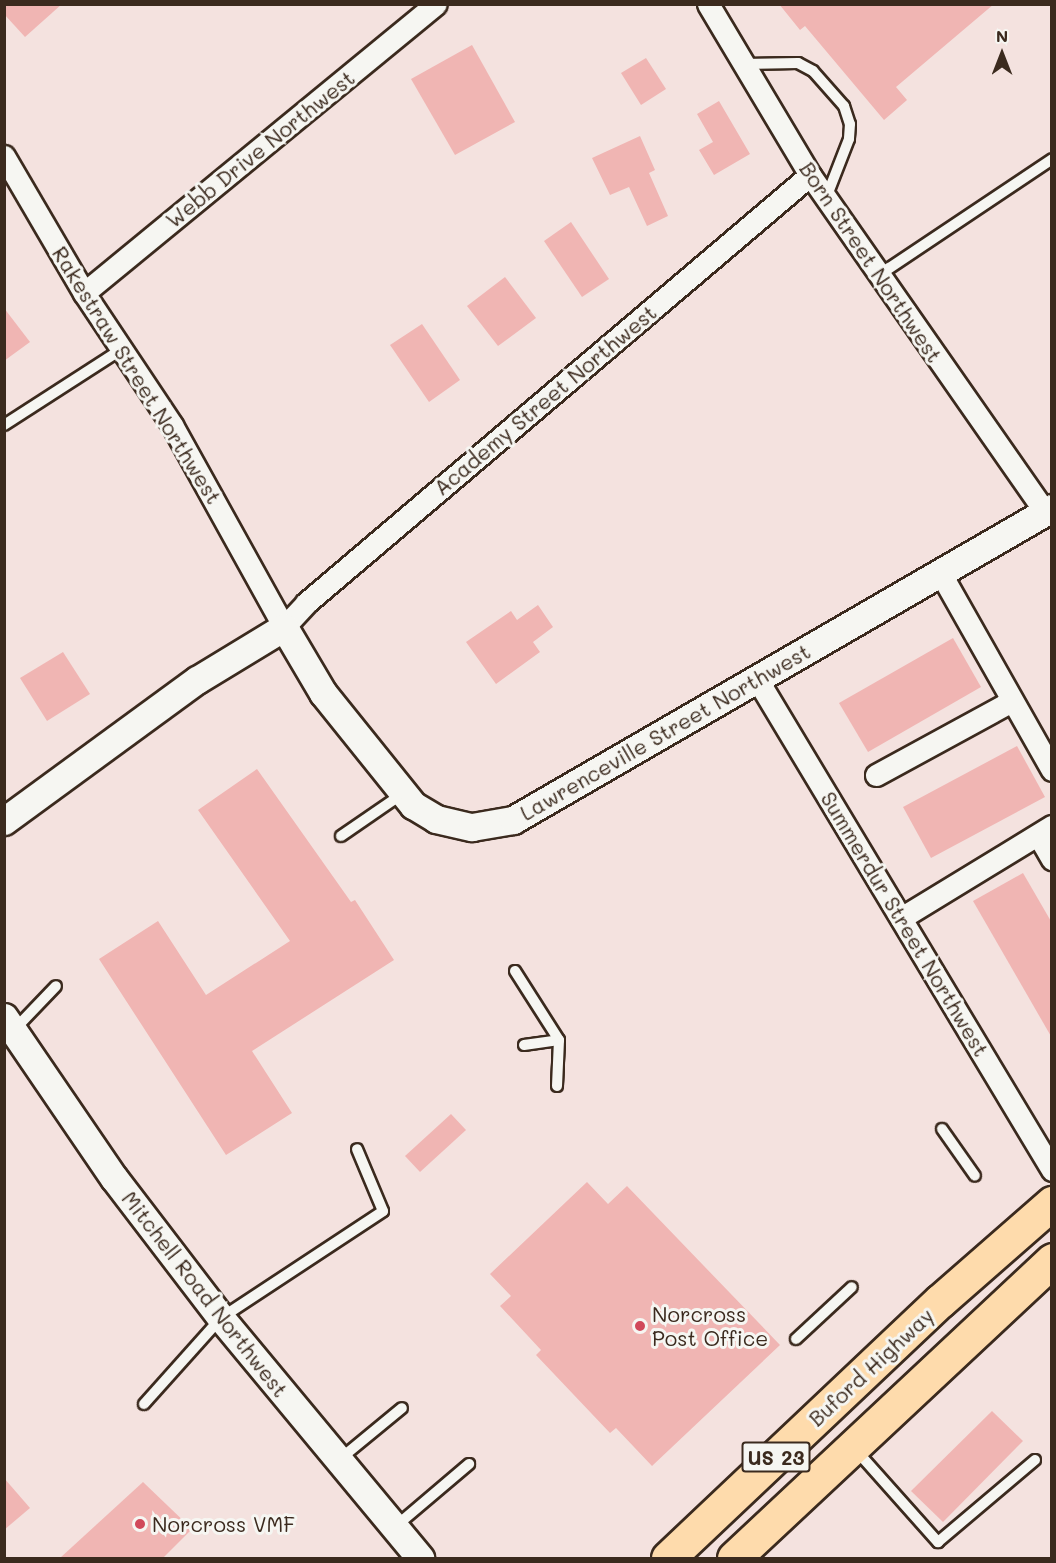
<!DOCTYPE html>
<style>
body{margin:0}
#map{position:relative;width:1056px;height:1563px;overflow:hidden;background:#f4e2df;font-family:Mali,sans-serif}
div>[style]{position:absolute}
.building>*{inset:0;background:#f0b5b3}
.roads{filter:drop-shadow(2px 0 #3b2a1e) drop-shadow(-2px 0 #3b2a1e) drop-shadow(0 2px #3b2a1e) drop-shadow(0 -2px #3b2a1e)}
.service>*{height:10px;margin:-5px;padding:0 5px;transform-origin:5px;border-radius:5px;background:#f6f6f2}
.minor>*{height:21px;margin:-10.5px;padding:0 10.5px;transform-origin:10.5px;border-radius:10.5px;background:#f6f6f2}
.tertiary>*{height:27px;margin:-13.5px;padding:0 13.5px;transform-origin:13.5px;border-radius:13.5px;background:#f6f6f2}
.primary>*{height:33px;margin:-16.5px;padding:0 16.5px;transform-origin:16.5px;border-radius:16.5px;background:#fedbac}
.dots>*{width:16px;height:16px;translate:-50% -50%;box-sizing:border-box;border:3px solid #f6f6f2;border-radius:50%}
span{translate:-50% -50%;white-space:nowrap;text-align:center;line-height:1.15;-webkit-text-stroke:6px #f6f6f2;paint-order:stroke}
.shield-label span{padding:2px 4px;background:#f6f6f2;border:2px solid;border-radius:4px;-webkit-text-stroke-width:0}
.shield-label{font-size:20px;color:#3b2a1e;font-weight:700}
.street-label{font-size:21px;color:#3b2a1e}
.poi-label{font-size:21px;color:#3b2a1e}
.left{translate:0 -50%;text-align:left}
.frame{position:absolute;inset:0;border:6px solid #3b2a1e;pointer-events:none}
.north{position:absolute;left:972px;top:24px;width:60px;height:60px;-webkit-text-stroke:4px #f6f6f2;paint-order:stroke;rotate:0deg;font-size:16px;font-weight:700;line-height:24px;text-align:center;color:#3b2a1e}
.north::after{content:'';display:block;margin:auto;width:21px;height:27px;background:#3b2a1e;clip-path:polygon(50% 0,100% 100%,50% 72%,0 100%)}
</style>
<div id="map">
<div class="building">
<div style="clip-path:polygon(4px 4px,62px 4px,25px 37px,4px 14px)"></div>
<div style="clip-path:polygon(779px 4px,994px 4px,896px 87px,907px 100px,884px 120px,805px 26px,800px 30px)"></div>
<div style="clip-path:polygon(472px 45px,515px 122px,455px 155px,411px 79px)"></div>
<div style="clip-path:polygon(646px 58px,666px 89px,641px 105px,621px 73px)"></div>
<div style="clip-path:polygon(719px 101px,750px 154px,714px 175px,699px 150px,713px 142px,697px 114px)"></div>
<div style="clip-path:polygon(640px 136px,655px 170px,649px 173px,668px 216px,647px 226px,629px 187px,610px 195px,592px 158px)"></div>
<div style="clip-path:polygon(571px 222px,609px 279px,582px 297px,544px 241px)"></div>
<div style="clip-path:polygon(505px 277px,536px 318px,498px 346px,467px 306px)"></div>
<div style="clip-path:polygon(4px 308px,30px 342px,4px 361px)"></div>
<div style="clip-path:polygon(422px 324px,460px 380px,429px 402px,390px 345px)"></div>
<div style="clip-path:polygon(538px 605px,553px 627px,533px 642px,540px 652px,496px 684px,466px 642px,511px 611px,517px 620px)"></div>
<div style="clip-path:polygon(953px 638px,981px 687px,868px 752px,839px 703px)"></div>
<div style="clip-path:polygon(63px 652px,90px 694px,47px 721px,20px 678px)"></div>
<div style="clip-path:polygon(1017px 746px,1045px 797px,931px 858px,903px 807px)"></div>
<div style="clip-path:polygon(257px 769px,351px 902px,355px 900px,394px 960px,252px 1051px,292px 1113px,226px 1155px,99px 959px,158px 921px,206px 995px,290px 941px,198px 810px)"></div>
<div style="clip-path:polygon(1023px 873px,1052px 923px,1052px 1038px,973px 901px)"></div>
<div style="clip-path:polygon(451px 1114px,466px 1130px,420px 1172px,405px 1156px)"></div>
<div style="clip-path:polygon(587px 1182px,608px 1204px,627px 1186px,780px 1345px,652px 1466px,616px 1428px,610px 1433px,536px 1355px,541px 1350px,500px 1306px,511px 1296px,490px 1274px)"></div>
<div style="clip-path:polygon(992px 1411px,1023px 1441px,943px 1522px,911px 1491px)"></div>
<div style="clip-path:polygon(4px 1478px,30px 1508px,4px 1530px)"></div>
<div style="clip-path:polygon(143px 1482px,192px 1529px,163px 1558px,60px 1558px)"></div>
</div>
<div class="roads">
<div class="service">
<div style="left:744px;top:64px;width:54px;rotate:-1.1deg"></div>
<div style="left:798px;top:63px;width:17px;rotate:28deg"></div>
<div style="left:813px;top:71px;width:47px;rotate:48.5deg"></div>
<div style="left:844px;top:106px;width:19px;rotate:72deg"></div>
<div style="left:850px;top:124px;width:15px;rotate:94deg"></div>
<div style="left:849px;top:139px;width:63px;rotate:111.3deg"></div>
<div style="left:879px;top:275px;width:208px;rotate:-33.8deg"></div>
<div style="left:4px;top:425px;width:140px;rotate:-32.8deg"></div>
<div style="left:341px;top:836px;width:74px;rotate:-34.5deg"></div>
<div style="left:515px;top:971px;width:82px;rotate:57.5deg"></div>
<div style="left:559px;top:1040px;width:46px;rotate:92.5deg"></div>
<div style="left:13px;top:1031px;width:62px;rotate:-46.3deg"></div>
<div style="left:524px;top:1045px;width:35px;rotate:-8deg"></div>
<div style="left:942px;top:1129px;width:57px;rotate:54.9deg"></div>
<div style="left:796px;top:1339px;width:76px;rotate:-42.9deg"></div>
<div style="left:144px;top:1404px;width:115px;rotate:-48.2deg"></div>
<div style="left:221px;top:1318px;width:194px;rotate:-33.4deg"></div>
<div style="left:383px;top:1211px;width:67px;rotate:-112.8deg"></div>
<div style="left:855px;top:1449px;width:125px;rotate:48.3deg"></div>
<div style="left:938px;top:1542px;width:127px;rotate:-40.2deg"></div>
<div style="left:340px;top:1459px;width:80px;rotate:-39.4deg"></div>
<div style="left:396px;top:1526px;width:96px;rotate:-40.3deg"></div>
</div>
<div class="minor">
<div style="left:708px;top:4px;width:199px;rotate:59.2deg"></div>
<div style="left:810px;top:175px;width:411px;rotate:55.1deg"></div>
<div style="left:4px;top:156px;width:159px;rotate:59.7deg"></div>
<div style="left:84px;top:293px;width:159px;rotate:56.3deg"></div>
<div style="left:172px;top:425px;width:231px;rotate:61deg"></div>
<div style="left:284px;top:627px;width:33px;rotate:-47deg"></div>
<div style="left:306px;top:603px;width:661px;rotate:-40.34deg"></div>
<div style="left:84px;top:293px;width:455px;rotate:-39.4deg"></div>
<div style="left:941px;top:574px;width:225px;rotate:60.5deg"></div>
<div style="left:757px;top:679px;width:573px;rotate:59deg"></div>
<div style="left:876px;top:775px;width:155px;rotate:-28.6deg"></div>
<div style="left:1038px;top:835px;width:28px;rotate:60deg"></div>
<div style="left:901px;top:918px;width:177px;rotate:-31.4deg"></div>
</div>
<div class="tertiary">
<div style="left:4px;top:821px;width:239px;rotate:-36.2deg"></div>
<div style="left:197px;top:680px;width:102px;rotate:-31.3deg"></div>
<div style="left:284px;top:627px;width:77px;rotate:59.4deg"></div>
<div style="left:323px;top:693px;width:144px;rotate:51.2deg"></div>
<div style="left:413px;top:805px;width:27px;rotate:31deg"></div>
<div style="left:436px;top:819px;width:37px;rotate:13deg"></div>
<div style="left:472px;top:827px;width:42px;rotate:-9.7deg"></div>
<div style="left:513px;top:820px;width:623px;rotate:-30.06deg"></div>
<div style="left:4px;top:1017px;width:195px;rotate:55.7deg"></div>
<div style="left:114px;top:1178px;width:176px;rotate:52.6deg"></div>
<div style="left:221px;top:1318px;width:312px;rotate:50.3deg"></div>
</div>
<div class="primary">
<div style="left:668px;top:1558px;width:374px;rotate:-43.4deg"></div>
<div style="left:940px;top:1301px;width:149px;rotate:-41.2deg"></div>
<div style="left:734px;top:1558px;width:436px;rotate:-43.1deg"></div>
</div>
</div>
<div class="dots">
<div style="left:640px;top:1326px;background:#d1495b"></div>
<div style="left:140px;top:1524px;background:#d1495b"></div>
</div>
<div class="shield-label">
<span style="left:776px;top:1457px">US 23</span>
</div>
<div class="street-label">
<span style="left:260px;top:149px;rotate:-39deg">Webb Drive Northwest</span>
<span style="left:871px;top:262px;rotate:56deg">Born Street Northwest</span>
<span style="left:137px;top:375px;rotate:58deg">Rakestraw Street Northwest</span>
<span style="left:545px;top:400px;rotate:-40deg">Academy Street Northwest</span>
<span style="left:665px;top:732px;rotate:-30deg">Lawrenceville Street Northwest</span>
<span style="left:905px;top:924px;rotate:59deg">Summerdur Street Northwest</span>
<span style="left:205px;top:1294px;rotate:52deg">Mitchell Road Northwest</span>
<span style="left:871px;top:1367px;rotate:-43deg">Buford Highway</span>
</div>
<div class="poi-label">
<span class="left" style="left:652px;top:1326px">Norcross<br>Post Office</span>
<span class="left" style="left:152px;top:1524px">Norcross VMF</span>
</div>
<div class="frame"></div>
<div class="north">N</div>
</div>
